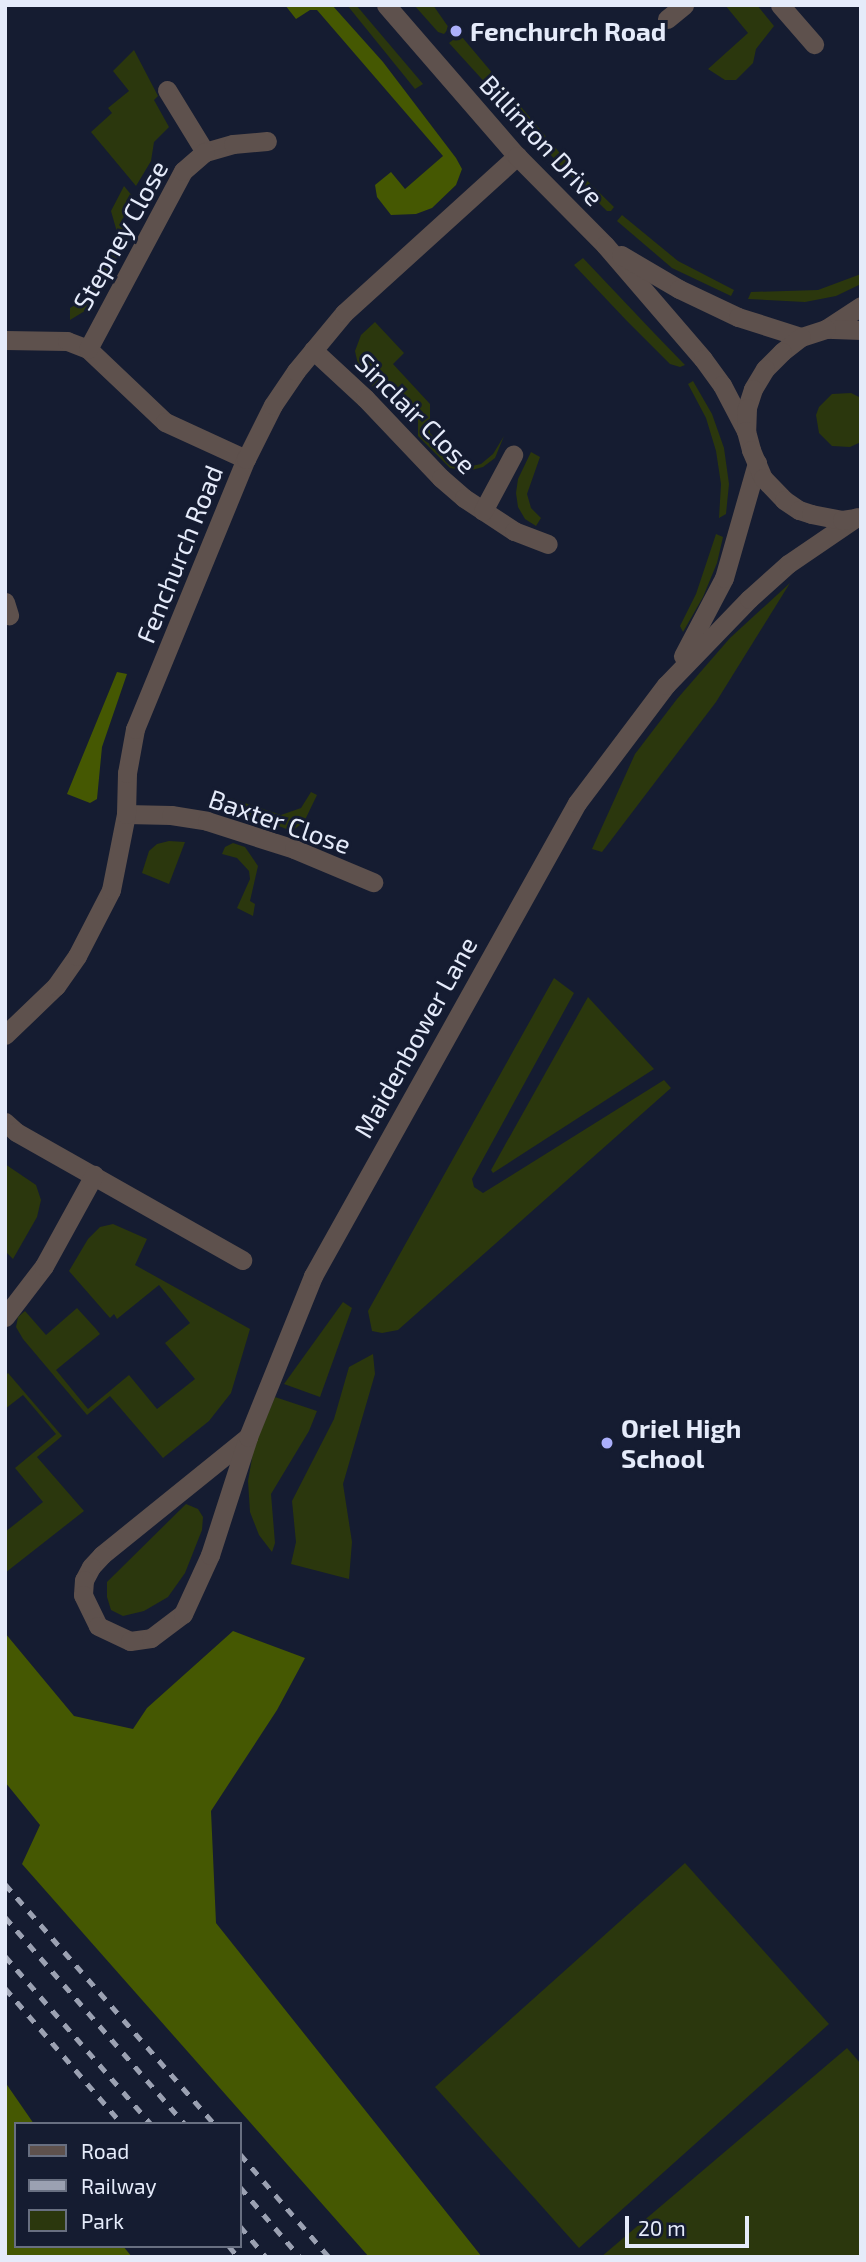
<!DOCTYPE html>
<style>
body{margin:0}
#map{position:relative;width:866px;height:2262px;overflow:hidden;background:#151c31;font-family:"Exo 2",sans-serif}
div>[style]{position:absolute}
.green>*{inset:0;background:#2b370d}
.forest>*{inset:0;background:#455802}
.minor>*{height:19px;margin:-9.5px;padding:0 9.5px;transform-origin:9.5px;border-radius:9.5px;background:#5e514d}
.tertiary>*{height:19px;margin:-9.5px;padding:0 9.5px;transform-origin:9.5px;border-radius:9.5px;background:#5e514d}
.rail>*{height:5px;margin-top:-2.5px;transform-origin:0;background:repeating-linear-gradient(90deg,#9ba1b2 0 9px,transparent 0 18px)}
.dots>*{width:19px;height:19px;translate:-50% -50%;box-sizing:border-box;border:4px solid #151c31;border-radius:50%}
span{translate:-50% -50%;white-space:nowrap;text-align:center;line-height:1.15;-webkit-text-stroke:6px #151c31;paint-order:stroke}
.poi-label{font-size:26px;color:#e5ebfa;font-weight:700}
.left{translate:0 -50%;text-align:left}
.street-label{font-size:26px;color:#e5ebfa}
.frame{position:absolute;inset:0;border:7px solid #e5ebfa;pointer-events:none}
.legend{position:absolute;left:14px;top:2122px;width:228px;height:126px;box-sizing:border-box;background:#151c31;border:2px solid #686f81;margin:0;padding:9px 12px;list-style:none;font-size:21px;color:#e5ebfa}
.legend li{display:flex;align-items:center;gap:14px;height:35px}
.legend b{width:35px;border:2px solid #686f81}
.scale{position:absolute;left:625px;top:2216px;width:124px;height:32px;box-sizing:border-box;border:4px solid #e5ebfa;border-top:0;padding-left:9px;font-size:21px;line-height:24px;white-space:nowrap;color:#e5ebfa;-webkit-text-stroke:5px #151c31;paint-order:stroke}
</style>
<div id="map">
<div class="green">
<div style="clip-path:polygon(347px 5px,356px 5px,423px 84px,415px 89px)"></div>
<div style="clip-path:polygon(414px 5px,433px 5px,449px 28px,444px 34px,438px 32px)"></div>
<div style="clip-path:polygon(725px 5px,757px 5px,774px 26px,756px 49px,753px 63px,736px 80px,725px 80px,708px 69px,748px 33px)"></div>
<div style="clip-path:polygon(458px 36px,462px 37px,564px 158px,614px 207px,611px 211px,607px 211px,559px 164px,449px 43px)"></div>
<div style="clip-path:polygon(134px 50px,158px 96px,154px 100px,169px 127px,154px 142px,151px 161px,136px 186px,91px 132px,112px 113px,108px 108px,129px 91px,113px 71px)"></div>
<div style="clip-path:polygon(124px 186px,133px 197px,123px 214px,128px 238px,88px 309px,70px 320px,70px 308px,82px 301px,117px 232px,111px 211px)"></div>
<div style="clip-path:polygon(622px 215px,678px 261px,734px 290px,731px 296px,672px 268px,617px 221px)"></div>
<div style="clip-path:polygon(583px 258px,654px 333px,685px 365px,680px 367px,670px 364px,626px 320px,574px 265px)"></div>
<div style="clip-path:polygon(861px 274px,861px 284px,836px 296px,805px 302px,748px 299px,751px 292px,818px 290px)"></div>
<div style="clip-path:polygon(375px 322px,404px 353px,393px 364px,430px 404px,430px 433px,454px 461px,467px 467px,481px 464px,493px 454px,504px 436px,495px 458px,483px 467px,468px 471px,450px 468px,418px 436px,418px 414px,393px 387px,375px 390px,360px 374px,355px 351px,361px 335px)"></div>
<div style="clip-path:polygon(693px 381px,712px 414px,724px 448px,729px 484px,726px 514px,719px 518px,721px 484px,716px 451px,706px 418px,688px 384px)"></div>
<div style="clip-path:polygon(851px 393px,861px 398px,861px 442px,850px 447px,832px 446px,819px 433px,816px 415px,819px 407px,832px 394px)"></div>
<div style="clip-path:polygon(531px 452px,540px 457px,527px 494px,531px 508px,541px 518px,536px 526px,525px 519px,518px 507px,516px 493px,518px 479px)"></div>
<div style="clip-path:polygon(716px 534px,723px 537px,717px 563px,703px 597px,683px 632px,680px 626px,696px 594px)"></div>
<div style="clip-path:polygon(790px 583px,716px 702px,602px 852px,592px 849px,635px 754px,677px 699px,730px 638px)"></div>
<div style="clip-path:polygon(311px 792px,317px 795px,304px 822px,292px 831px,227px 807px,230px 798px,281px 815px,301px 808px)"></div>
<div style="clip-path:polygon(169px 841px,185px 842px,169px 884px,142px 873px,149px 851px,157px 844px)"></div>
<div style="clip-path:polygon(233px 843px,245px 847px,258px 866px,250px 901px,255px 904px,253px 916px,237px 908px,250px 879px,249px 871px,237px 858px,222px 854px,225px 847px)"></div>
<div style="clip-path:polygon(554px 978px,574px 993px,472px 1179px,474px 1187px,483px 1193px,664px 1080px,671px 1088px,398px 1330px,382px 1333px,372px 1331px,368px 1311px)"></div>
<div style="clip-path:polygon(588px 997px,654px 1069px,493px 1173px,491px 1170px)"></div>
<div style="clip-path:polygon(5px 1164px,36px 1185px,41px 1200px,37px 1217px,13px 1259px,5px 1251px)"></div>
<div style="clip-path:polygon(113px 1224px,147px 1239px,135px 1265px,250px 1329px,231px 1393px,209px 1421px,163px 1458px,110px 1396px,87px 1415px,23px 1339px,16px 1327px,18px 1317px,25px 1311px,46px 1335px,77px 1308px,96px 1329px,100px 1334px,56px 1370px,88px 1409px,129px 1375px,157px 1409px,195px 1379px,165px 1343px,190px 1323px,159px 1285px,117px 1319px,114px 1314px,110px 1318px,69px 1271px,88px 1239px,100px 1227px)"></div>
<div style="clip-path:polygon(343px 1302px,352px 1308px,320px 1397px,284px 1384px)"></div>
<div style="clip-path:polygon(373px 1354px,375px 1374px,343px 1484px,352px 1542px,349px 1579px,291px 1564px,296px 1542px,292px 1501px,334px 1419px,349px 1367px)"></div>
<div style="clip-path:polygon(8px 1373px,62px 1436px,37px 1457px,84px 1511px,5px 1573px,5px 1532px,43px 1502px,15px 1468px,56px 1434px,23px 1395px,5px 1409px,5px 1376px)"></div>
<div style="clip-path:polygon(275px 1397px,317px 1411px,309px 1431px,271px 1494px,275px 1543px,272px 1552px,259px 1535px,250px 1512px,248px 1481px,254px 1447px)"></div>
<div style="clip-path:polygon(186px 1504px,198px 1509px,203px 1517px,202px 1530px,185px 1573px,168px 1597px,144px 1611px,123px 1616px,111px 1610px,107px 1597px,107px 1582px)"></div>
<div style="clip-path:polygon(685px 1863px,829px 2024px,579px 2248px,435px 2087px)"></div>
<div style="clip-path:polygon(847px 2048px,861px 2064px,861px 2257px,601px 2257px)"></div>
</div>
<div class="forest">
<div style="clip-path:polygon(285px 5px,332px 5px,383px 62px,456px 158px,462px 169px,456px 185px,432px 208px,416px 214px,391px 215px,377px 197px,375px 185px,391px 172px,405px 189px,443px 156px,317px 10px,310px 10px,296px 19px)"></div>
<div style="clip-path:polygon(117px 672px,127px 674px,102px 747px,97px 799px,90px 803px,67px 794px)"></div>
<div style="clip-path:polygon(233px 1631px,305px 1658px,277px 1710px,211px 1811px,216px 1923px,482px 2257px,369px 2257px,22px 1864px,40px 1825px,5px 1782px,5px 1633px,74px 1716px,133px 1729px,147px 1708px)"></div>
<div style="clip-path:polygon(5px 2082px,34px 2124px,16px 2124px,16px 2246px,123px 2246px,132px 2257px,5px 2257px)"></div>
</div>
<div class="minor">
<div style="left:780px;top:5px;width:52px;rotate:48.9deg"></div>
<div style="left:667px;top:19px;width:22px;rotate:-39deg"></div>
<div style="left:167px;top:90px;width:73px;rotate:58.5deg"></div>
<div style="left:205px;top:152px;width:29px;rotate:-16deg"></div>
<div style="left:233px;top:144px;width:34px;rotate:-5deg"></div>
<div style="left:5px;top:340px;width:62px;rotate:0.9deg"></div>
<div style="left:67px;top:341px;width:22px;rotate:21deg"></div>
<div style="left:88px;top:349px;width:106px;rotate:43.5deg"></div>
<div style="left:165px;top:422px;width:89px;rotate:24.6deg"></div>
<div style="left:88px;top:349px;width:202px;rotate:-61.9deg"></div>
<div style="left:183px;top:171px;width:29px;rotate:-41deg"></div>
<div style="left:313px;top:350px;width:71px;rotate:42.7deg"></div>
<div style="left:365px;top:398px;width:110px;rotate:46.5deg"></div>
<div style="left:441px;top:478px;width:30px;rotate:41deg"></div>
<div style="left:464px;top:498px;width:60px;rotate:33.4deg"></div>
<div style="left:514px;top:531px;width:36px;rotate:21deg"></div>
<div style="left:483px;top:511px;width:64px;rotate:-61.8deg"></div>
<div style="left:5px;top:602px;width:14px;rotate:73deg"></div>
<div style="left:683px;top:656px;width:88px;rotate:-62.3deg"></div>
<div style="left:724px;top:578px;width:120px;rotate:-74deg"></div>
<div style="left:126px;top:814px;width:45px;rotate:1.3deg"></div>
<div style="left:171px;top:815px;width:36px;rotate:9deg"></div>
<div style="left:207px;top:821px;width:91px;rotate:17.8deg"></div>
<div style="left:294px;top:849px;width:86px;rotate:22.7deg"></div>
<div style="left:5px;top:1035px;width:71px;rotate:-43.9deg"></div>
<div style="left:56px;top:986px;width:37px;rotate:-55deg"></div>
<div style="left:77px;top:956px;width:74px;rotate:-62.7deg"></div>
<div style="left:111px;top:890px;width:77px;rotate:-78.8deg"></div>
<div style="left:126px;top:814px;width:41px;rotate:-88.6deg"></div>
<div style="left:127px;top:773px;width:45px;rotate:-79.7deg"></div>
<div style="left:135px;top:729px;width:292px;rotate:-67.7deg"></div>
<div style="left:246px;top:459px;width:60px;rotate:-63.4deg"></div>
<div style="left:273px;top:405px;width:41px;rotate:-55.9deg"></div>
<div style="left:296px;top:371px;width:75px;rotate:-50.4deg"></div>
<div style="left:344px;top:313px;width:234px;rotate:-42.2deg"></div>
<div style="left:5px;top:1122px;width:15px;rotate:42deg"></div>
<div style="left:16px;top:1132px;width:260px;rotate:29.5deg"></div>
<div style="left:5px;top:1317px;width:64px;rotate:-52.6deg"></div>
<div style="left:44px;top:1266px;width:104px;rotate:-61.2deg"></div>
<div style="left:248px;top:1437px;width:188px;rotate:141.1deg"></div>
<div style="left:102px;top:1555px;width:16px;rotate:133deg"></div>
<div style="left:91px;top:1567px;width:15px;rotate:118deg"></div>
<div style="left:84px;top:1580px;width:15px;rotate:94deg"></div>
<div style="left:83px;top:1595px;width:34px;rotate:64deg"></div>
<div style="left:98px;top:1626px;width:35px;rotate:25deg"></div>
<div style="left:130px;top:1641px;width:21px;rotate:-8deg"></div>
<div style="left:151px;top:1638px;width:40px;rotate:-37deg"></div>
<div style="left:183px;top:1614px;width:65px;rotate:-65.4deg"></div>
<div style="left:210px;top:1555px;width:124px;rotate:-72.1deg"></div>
<div style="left:248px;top:1437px;width:174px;rotate:-68deg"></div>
<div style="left:313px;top:1276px;width:542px;rotate:-60.83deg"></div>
<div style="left:577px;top:803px;width:148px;rotate:-53deg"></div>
<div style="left:666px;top:685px;width:120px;rotate:-46deg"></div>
<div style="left:749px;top:599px;width:52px;rotate:-41.9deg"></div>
<div style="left:788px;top:564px;width:83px;rotate:-34.3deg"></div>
</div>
<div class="tertiary">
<div style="left:386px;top:5px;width:200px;rotate:49.1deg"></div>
<div style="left:517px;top:156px;width:125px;rotate:45.3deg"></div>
<div style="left:605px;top:245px;width:150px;rotate:49.3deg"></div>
<div style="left:703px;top:359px;width:32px;rotate:54deg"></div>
<div style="left:722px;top:385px;width:52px;rotate:62.4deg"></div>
<div style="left:621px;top:255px;width:67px;rotate:30.4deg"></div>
<div style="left:679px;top:289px;width:65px;rotate:25.4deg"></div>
<div style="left:738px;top:317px;width:66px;rotate:17.6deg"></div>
<div style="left:826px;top:329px;width:42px;rotate:-33.3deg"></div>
<div style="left:861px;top:330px;width:35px;rotate:-178deg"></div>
<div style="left:826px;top:329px;width:26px;rotate:162deg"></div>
<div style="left:801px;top:337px;width:24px;rotate:142deg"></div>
<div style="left:782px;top:352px;width:24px;rotate:135deg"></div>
<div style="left:765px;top:369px;width:23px;rotate:121deg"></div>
<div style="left:753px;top:389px;width:20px;rotate:108deg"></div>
<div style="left:747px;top:408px;width:23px;rotate:92deg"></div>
<div style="left:746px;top:431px;width:20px;rotate:75deg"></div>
<div style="left:751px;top:450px;width:30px;rotate:67deg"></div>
<div style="left:763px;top:478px;width:30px;rotate:46deg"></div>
<div style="left:784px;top:500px;width:18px;rotate:34deg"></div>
<div style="left:799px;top:510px;width:13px;rotate:18deg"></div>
<div style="left:811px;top:514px;width:32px;rotate:11deg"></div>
<div style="left:842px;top:520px;width:19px;rotate:-9deg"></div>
</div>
<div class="rail">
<div style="left:5px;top:1884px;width:318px;rotate:48.9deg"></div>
<div style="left:5px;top:1917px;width:274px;rotate:49deg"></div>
<div style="left:5px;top:1956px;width:223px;rotate:49deg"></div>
<div style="left:5px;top:1988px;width:179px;rotate:49.3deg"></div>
<div style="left:240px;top:2154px;width:136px;rotate:49.2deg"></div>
<div style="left:240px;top:2187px;width:92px;rotate:49.4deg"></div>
<div style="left:240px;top:2226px;width:40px;rotate:50deg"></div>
<div style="left:229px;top:2246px;width:14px;rotate:51deg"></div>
</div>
<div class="dots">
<div style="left:456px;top:31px;background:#abaffb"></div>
<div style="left:607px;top:1443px;background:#abaffb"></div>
</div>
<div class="poi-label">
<span class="left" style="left:470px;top:31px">Fenchurch Road</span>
<span class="left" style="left:621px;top:1443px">Oriel High<br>School</span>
</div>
<div class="street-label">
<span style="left:542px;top:140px;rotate:47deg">Billinton Drive</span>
<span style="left:120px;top:235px;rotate:-61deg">Stepney Close</span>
<span style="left:416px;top:413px;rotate:45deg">Sinclair Close</span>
<span style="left:179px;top:554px;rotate:-68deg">Fenchurch Road</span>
<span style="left:280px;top:821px;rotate:19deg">Baxter Close</span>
<span style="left:415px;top:1037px;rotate:-61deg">Maidenbower Lane</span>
</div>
<div class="frame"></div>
<ul class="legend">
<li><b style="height:9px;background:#5e514d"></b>Road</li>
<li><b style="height:9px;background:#9ba1b2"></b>Railway</li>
<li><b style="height:19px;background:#2b370d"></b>Park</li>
</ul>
<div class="scale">20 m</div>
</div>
